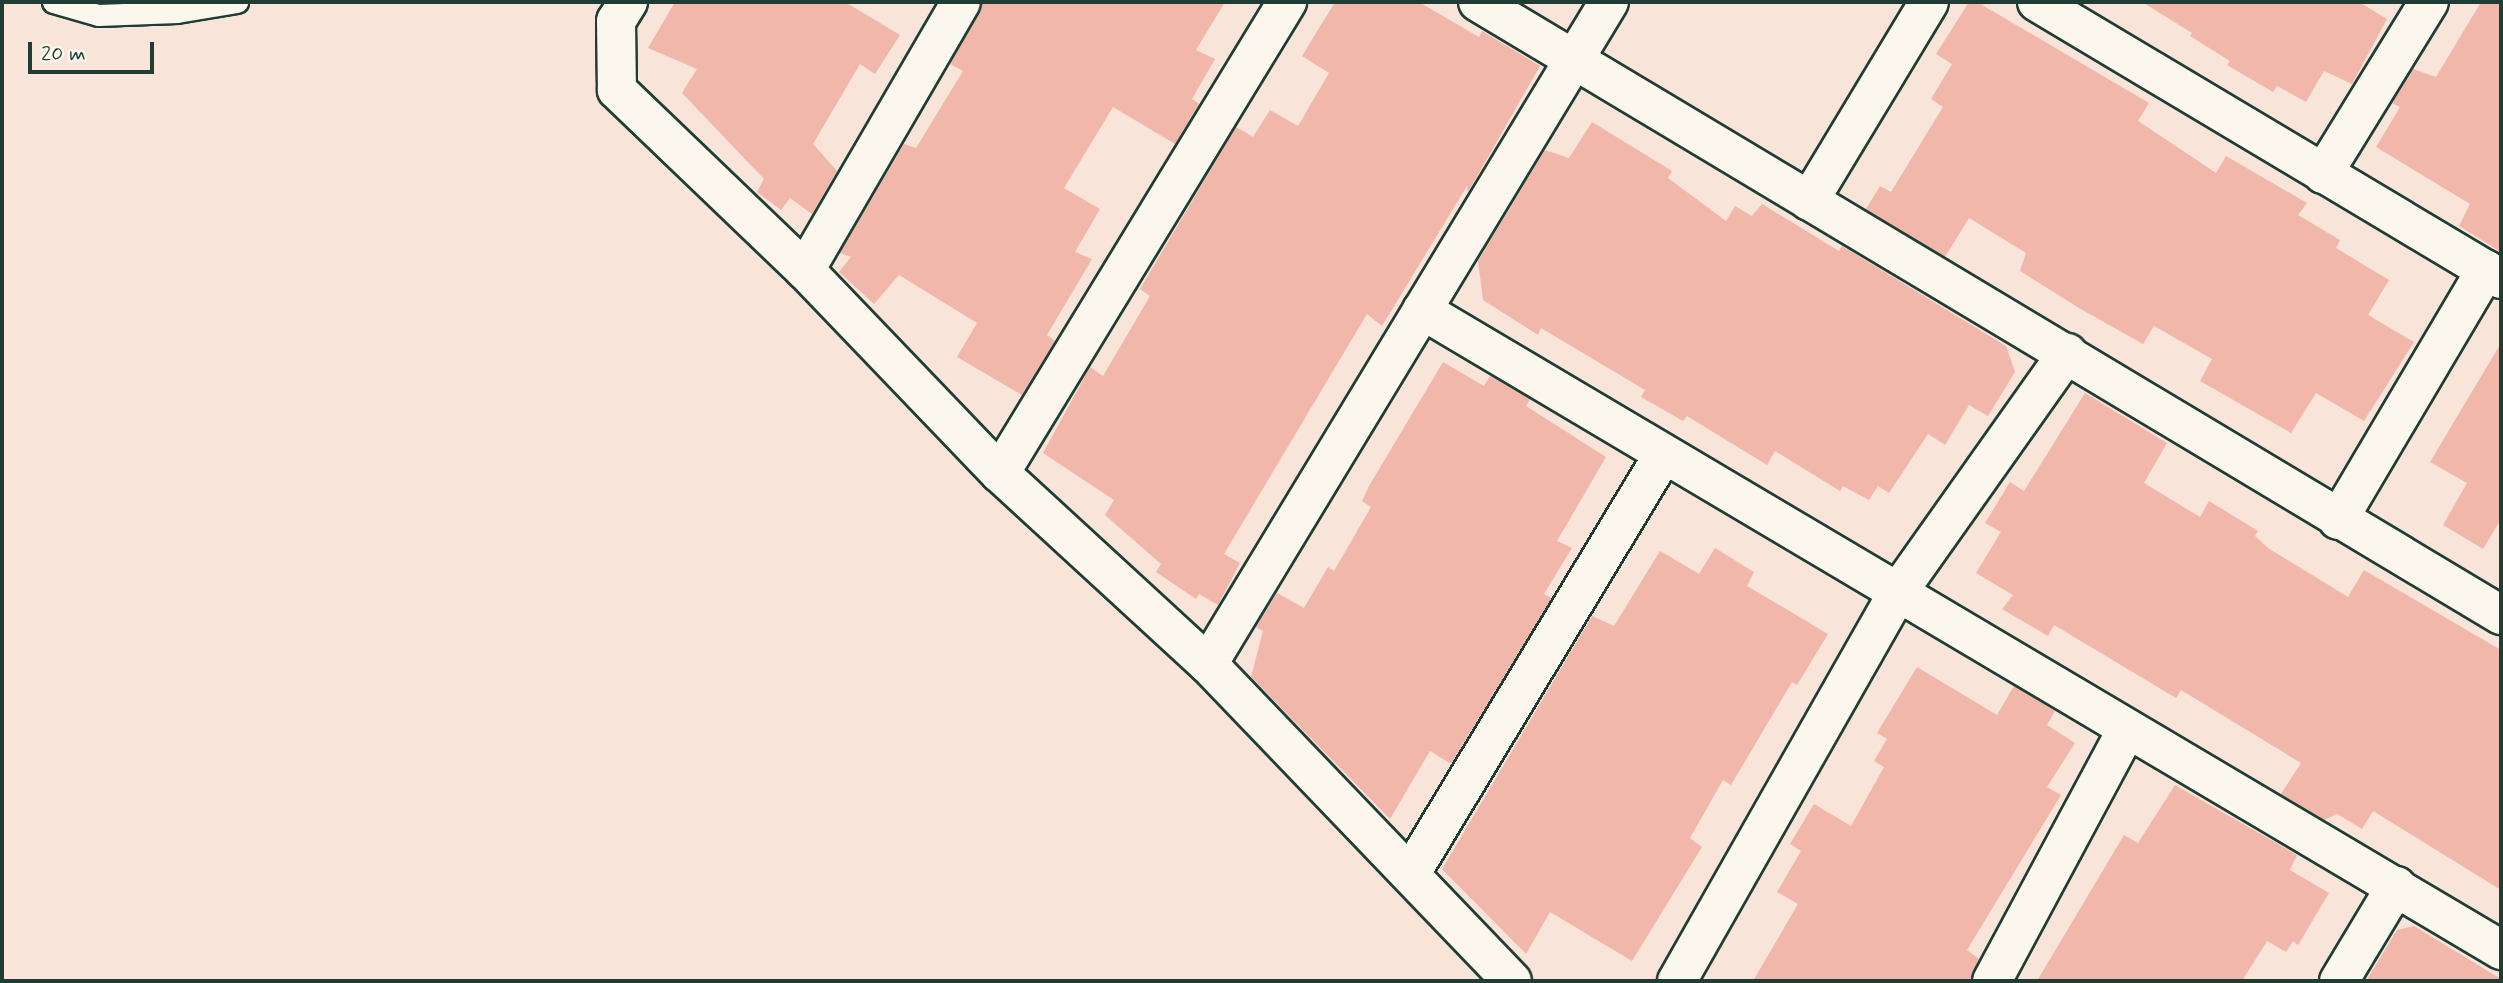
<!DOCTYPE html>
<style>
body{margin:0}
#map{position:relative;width:2503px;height:983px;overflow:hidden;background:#f8e4d8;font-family:Mynerve,sans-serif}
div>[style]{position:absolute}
.building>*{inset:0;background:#f1b7ab}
.roads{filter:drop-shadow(2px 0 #1f3d34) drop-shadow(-2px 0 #1f3d34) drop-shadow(0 2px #1f3d34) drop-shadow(0 -2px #1f3d34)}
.service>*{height:21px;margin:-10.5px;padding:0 10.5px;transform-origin:10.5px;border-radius:10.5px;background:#fbf7ec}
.minor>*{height:38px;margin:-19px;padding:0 19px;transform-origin:19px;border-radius:19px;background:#fbf7ec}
.tertiary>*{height:38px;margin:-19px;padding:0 19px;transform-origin:19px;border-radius:19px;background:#fbf7ec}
span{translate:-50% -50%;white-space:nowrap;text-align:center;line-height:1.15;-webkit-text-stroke:7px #fbf7ec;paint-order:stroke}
.frame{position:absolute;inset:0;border:4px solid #1f3d34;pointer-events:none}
.scale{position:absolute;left:28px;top:42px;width:126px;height:32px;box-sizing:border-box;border:4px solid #1f3d34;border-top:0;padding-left:9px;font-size:21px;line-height:24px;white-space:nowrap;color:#1f3d34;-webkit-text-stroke:5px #fbf7ec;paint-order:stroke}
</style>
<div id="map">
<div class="building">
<div style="clip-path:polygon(675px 2px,845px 2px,900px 35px,875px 74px,860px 64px,813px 144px,837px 171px,812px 214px,790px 198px,781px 210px,757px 192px,764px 179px,682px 93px,697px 69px,648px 48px)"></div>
<div style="clip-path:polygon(983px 2px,1225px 2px,1196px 50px,1215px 59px,1192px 99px,1199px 104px,1175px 144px,1113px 107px,1064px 188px,1100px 209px,1075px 252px,1092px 259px,1047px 335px,1055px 341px,1022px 395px,957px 357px,977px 323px,899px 275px,874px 304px,839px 272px,851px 257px,840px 253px,904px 144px,916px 148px,963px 71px,950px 64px)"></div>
<div style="clip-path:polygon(1335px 2px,1419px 2px,1479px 37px,1482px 31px,1540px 66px,1468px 192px,1467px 186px,1382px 326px,1367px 314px,1224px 554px,1240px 563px,1218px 605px,1199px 594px,1196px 599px,1156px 572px,1161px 564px,1105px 515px,1114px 500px,1043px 453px,1090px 367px,1103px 376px,1150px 296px,1140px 289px,1236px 127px,1253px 137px,1270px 110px,1298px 126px,1329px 73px,1302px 56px)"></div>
<div style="clip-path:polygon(1969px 2px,1977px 2px,2149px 103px,2138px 121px,2216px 173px,2226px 156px,2307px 203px,2298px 215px,2340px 240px,2336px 248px,2389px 280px,2368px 315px,2414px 342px,2364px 421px,2316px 393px,2291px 433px,2200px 381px,2212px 359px,2154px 326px,2143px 344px,2079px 308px,2020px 271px,2026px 253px,1969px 218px,1945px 257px,1866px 209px,1880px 186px,1891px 192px,1943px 107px,1931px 99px,1952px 64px,1936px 54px)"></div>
<div style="clip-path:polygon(2142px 2px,2359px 2px,2387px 19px,2352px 84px,2324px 71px,2306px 102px,2277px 86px,2273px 92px,2227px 65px,2230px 61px,2190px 36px,2192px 33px)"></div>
<div style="clip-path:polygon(2481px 2px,2501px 2px,2501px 252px,2459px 226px,2470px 204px,2376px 147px,2400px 107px,2392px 103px,2413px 69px,2436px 77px)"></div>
<div style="clip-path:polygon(1592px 122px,1672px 171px,1668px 178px,1726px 221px,1735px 206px,1752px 216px,1762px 204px,1839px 251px,1842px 246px,2006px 346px,2015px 372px,1988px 416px,1969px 405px,1945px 445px,1928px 434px,1889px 493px,1878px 486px,1869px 500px,1843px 486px,1840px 491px,1775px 451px,1767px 465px,1687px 416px,1683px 421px,1641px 397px,1645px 390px,1541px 328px,1538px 335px,1483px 300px,1478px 261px,1545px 150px,1569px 158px)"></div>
<div style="clip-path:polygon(2501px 343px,2501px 519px,2483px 549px,2443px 525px,2467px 483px,2430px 462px)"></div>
<div style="clip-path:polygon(1443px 362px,1484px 386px,1490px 376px,1530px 399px,1526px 406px,1606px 457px,1557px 541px,1572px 548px,1544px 594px,1552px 598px,1451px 764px,1430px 751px,1390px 819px,1251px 677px,1263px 631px,1256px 627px,1277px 593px,1304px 608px,1328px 567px,1334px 571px,1371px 507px,1362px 501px,1369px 486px)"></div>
<div style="clip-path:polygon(2085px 393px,2167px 443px,2144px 483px,2200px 517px,2209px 501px,2258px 531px,2255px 536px,2268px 548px,2348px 597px,2364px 570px,2501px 650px,2501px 890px,2373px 811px,2362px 829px,2337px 814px,2324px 820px,2281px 794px,2301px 763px,2181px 690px,2176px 698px,2054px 625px,2048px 636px,2002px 609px,2013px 595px,1976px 573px,2001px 532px,1985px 523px,2010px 482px,2024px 491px)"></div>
<div style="clip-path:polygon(1715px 548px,1754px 572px,1747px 586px,1828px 634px,1797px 685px,1792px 682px,1731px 785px,1723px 780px,1690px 838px,1702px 847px,1632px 961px,1550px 912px,1526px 954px,1442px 869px,1592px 616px,1614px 626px,1660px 551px,1699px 574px)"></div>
<div style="clip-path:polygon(1917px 667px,1997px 715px,2014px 686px,2055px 711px,2047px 725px,2075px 743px,2047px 787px,2061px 795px,1967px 950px,1979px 959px,1970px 981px,1753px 981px,1798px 904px,1777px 892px,1801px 851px,1790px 844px,1814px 804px,1851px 826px,1884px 767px,1874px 761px,1887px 739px,1877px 733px)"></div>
<div style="clip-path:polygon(2175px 785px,2297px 855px,2290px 870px,2329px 893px,2298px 945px,2293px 941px,2286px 952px,2267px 941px,2242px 981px,2037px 981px,2124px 835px,2138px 843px)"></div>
<div style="clip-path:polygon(2414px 926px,2501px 979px,2501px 981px,2366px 981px,2397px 930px)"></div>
</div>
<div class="roads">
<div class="service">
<div style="left:53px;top:2px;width:47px;rotate:16.1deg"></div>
<div style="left:98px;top:15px;width:79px;rotate:-2.2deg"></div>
<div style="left:177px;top:12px;width:61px;rotate:-9.5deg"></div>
</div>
<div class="minor">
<div style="left:1478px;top:2px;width:1193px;rotate:30.93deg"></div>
<div style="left:2037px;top:2px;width:540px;rotate:30.84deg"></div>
<div style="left:2323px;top:174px;width:202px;rotate:-58.4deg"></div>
<div style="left:1809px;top:201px;width:232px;rotate:-58.9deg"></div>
<div style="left:805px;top:270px;width:310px;rotate:-59.8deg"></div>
<div style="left:1422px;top:310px;width:1255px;rotate:30.67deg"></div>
<div style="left:1000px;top:473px;width:552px;rotate:-58.64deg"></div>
<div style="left:2338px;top:520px;width:291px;rotate:-59.4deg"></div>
<div style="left:1208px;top:664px;width:774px;rotate:-58.8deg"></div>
<div style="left:1411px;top:873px;width:489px;rotate:-58.9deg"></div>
<div style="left:1677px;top:981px;width:447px;rotate:-60.4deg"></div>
<div style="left:1898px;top:592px;width:293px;rotate:-54.7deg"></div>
<div style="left:1992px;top:981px;width:286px;rotate:-61.8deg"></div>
<div style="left:2339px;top:981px;width:111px;rotate:-59deg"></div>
</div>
<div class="tertiary">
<div style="left:628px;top:2px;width:22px;rotate:122deg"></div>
<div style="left:616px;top:21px;width:69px;rotate:89.2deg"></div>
<div style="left:617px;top:90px;width:260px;rotate:43.8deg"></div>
<div style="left:805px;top:270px;width:281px;rotate:46.2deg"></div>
<div style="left:1000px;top:473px;width:282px;rotate:42.6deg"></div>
<div style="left:1208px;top:664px;width:439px;rotate:46.2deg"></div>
</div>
</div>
<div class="frame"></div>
<div class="scale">20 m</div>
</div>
